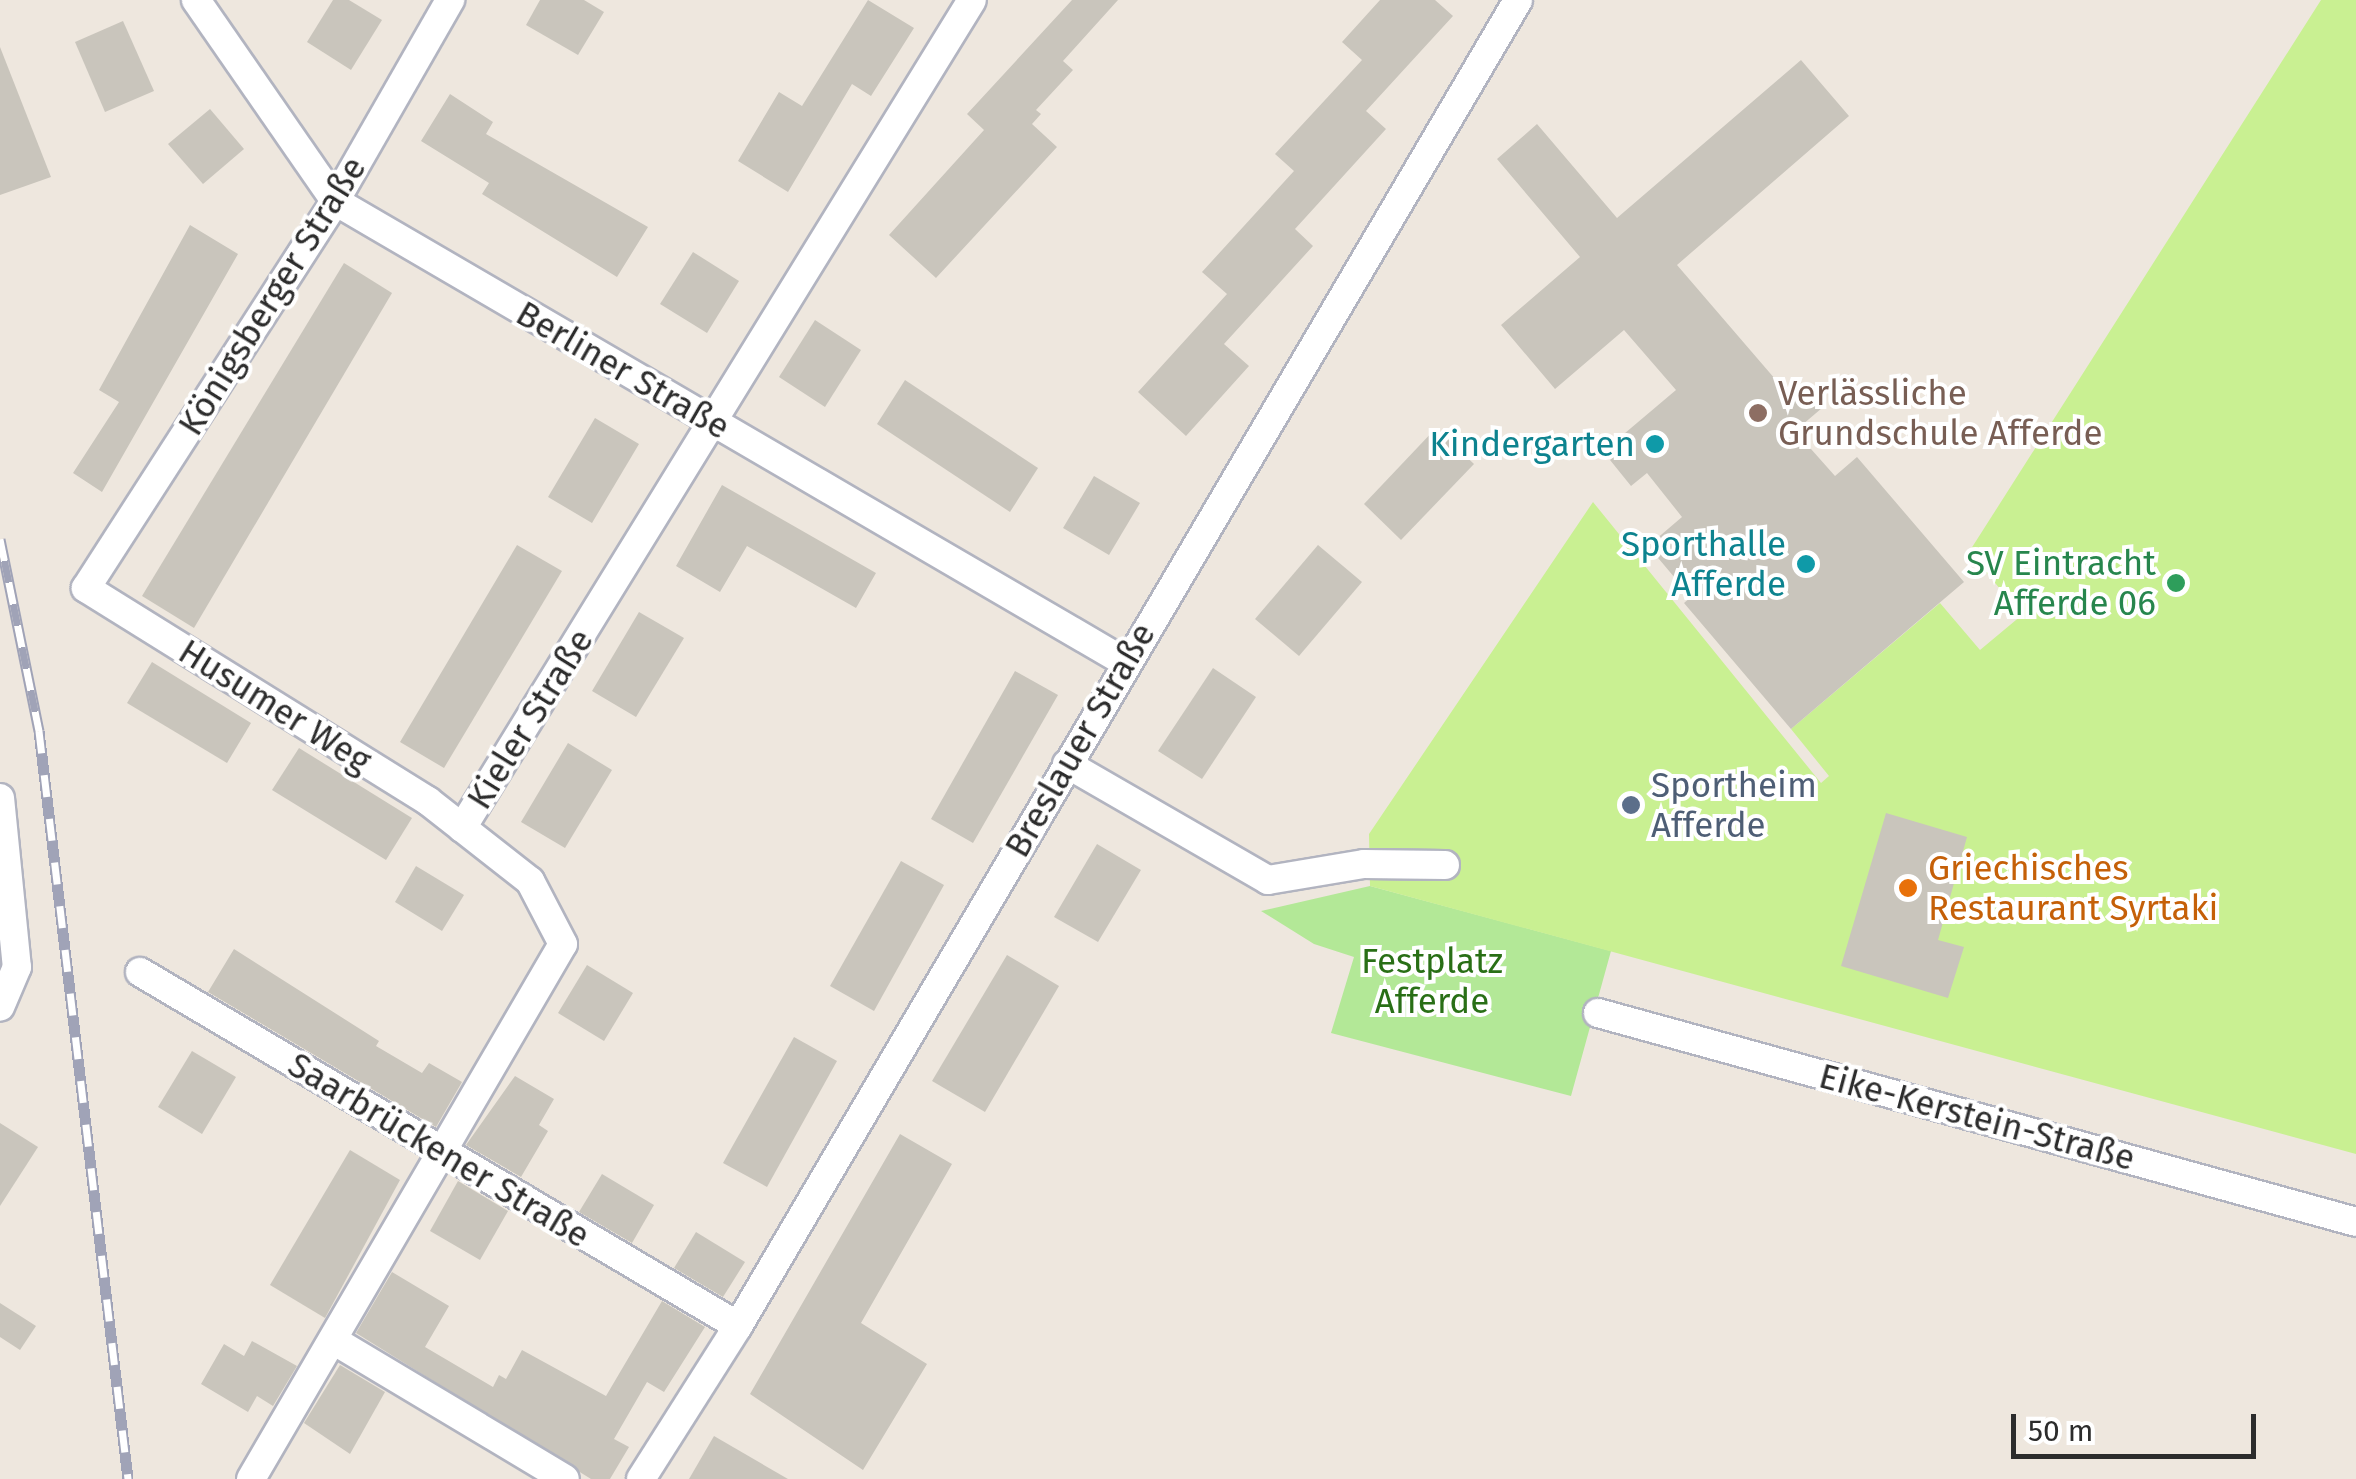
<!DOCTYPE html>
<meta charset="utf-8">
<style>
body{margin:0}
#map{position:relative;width:2356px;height:1479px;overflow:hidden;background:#eee7de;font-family:"Fira Sans",sans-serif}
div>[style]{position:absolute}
.green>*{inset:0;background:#b3e897}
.pitch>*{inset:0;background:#c9f092}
.building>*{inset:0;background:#c9c5bc}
.roads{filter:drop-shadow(2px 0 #b2b4c0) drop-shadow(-2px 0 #b2b4c0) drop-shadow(0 2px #b2b4c0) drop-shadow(0 -2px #b2b4c0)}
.street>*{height:28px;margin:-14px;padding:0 14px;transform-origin:14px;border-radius:14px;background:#fff}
.rail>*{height:11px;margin-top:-5.5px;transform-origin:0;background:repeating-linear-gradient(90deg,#fff 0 22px,#a0a3b7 0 44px);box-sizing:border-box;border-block:2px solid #a0a3b7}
.dots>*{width:28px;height:28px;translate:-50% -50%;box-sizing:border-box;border:5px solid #fff;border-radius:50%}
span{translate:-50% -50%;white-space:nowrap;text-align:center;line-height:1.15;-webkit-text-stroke:8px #fff;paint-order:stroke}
.street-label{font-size:35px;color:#2c2c2c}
.education-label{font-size:35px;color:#785e54}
.left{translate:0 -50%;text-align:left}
.culture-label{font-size:35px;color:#0d838f}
.right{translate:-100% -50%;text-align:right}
.leisure-label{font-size:35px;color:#27864d}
.service-label{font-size:35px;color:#4e5e75}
.food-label{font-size:35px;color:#c56008}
.park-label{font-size:35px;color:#296f16}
.scale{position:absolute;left:2011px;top:1414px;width:245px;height:45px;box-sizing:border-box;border:5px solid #2c2c2c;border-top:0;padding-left:12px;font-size:30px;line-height:35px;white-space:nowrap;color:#2c2c2c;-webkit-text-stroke:8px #fff;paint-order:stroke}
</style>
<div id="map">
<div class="green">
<div style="clip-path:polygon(1370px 886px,1611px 951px,1571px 1096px,1331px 1033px,1354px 957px,1314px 944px,1261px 911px)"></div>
</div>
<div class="pitch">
<div style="clip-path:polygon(2321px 0,2356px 0,2356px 1154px,1370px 886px,1369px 834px,1593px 502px,1821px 783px,1829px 776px,1791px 729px,1940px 603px,1980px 650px,2022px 615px,1969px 552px)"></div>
</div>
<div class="building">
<div style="clip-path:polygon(333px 0,349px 0,382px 20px,351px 70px,307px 42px)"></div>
<div style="clip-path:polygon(540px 0,584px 0,604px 12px,578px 55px,526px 25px)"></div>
<div style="clip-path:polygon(868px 0,914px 28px,871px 96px,852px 84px,788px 192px,738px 161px,779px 92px,802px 106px)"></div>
<div style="clip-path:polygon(1072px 0,1118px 0,1063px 61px,1073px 70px,1036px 110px,1041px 114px,1032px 124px,1057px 147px,936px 278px,889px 235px,984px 130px,967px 114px)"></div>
<div style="clip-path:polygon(1380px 0,1435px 0,1453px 16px,1366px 111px,1386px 129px,1295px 229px,1313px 246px,1224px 344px,1249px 366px,1186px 436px,1138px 392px,1227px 294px,1202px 272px,1294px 171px,1275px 154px,1362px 60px,1342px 42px)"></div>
<div style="clip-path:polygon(123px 21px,154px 91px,105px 112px,75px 42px)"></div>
<div style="clip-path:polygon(0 47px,51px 177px,0 195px)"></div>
<div style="clip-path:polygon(1801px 60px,1849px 116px,1677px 265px,1787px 393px,1800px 382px,1822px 408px,1795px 431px,1835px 476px,1857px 457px,1964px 582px,1791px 729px,1684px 603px,1691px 597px,1648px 546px,1682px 517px,1647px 473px,1631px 486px,1610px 460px,1625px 448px,1618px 439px,1676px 390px,1624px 330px,1555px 389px,1501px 325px,1580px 257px,1497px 159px,1537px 124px,1617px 218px)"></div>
<div style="clip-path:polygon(450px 94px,493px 122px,486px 134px,648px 227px,617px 277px,482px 194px,489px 183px,421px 141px)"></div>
<div style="clip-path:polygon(210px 109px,244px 149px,203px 184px,168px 144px)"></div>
<div style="clip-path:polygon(190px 225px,238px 254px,102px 492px,73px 473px,119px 402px,99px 390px)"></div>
<div style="clip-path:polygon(693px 252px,739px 281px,707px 333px,660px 304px)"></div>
<div style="clip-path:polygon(344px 263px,392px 293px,194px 628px,142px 596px)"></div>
<div style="clip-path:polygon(815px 320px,861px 350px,825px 407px,779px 377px)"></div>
<div style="clip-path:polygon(905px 380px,1038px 468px,1010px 512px,877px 424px)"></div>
<div style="clip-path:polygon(595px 418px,639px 444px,592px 523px,548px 497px)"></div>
<div style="clip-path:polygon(1436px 428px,1474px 464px,1401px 540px,1364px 504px)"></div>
<div style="clip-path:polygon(1094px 476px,1140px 503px,1109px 555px,1063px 528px)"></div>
<div style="clip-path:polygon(722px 485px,876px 573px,856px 608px,747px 546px,720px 592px,676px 566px)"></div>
<div style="clip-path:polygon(517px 545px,562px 571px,444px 768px,400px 742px)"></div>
<div style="clip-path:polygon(1318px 545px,1362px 582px,1299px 656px,1255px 619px)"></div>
<div style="clip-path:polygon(639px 612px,684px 638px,636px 717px,592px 691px)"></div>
<div style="clip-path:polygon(152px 662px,251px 723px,227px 763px,127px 703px)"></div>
<div style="clip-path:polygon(1213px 668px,1256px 697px,1202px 779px,1158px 751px)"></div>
<div style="clip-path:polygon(1015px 671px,1058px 695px,973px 843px,931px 819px)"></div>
<div style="clip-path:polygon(568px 743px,612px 770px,565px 848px,521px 822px)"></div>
<div style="clip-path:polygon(299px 748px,412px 818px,386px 860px,272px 790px)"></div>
<div style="clip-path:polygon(1886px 813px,1967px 837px,1938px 940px,1964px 947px,1948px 998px,1841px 966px)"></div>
<div style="clip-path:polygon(1097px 844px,1141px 870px,1098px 942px,1054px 917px)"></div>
<div style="clip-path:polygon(901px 861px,944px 885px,874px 1011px,830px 986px)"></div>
<div style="clip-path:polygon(416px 866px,464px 895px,442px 931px,395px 902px)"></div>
<div style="clip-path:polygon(234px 949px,379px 1041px,376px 1046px,422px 1073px,429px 1063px,462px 1082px,436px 1127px,208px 992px)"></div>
<div style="clip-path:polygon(1007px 955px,1059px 986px,985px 1112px,932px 1081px)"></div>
<div style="clip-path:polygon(587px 965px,633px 993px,604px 1041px,558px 1013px)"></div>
<div style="clip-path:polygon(794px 1037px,837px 1061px,767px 1187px,723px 1163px)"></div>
<div style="clip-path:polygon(192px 1051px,236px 1077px,202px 1134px,158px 1107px)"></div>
<div style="clip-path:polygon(515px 1076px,554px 1099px,539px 1125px,548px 1131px,521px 1177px,466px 1145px)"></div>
<div style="clip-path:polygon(0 1123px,38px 1147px,0 1206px)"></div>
<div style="clip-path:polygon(900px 1134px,952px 1164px,861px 1323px,927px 1364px,863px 1470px,750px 1394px)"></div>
<div style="clip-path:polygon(350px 1150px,400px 1180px,325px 1318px,270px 1285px)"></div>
<div style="clip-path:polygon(602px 1174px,654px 1205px,632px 1243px,579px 1212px)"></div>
<div style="clip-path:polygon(458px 1181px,508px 1211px,480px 1260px,430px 1231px)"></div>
<div style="clip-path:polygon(696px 1232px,745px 1262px,723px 1297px,674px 1268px)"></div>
<div style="clip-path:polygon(392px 1272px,449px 1306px,425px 1347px,493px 1387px,499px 1375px,506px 1379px,522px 1350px,606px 1396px,662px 1301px,705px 1327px,664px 1392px,647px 1382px,614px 1439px,629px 1447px,610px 1479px,591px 1479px,356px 1333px)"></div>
<div style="clip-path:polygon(0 1303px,36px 1326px,20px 1350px,0 1337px)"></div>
<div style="clip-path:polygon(252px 1341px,297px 1366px,273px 1406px,257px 1396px,248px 1412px,201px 1384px,224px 1344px,244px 1356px)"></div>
<div style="clip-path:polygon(340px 1365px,385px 1392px,350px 1454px,304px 1423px)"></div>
<div style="clip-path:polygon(714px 1436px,788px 1479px,689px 1479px)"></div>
</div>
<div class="roads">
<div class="street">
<div style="left:196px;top:0;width:244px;rotate:55.3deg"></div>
<div style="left:335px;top:201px;width:912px;rotate:30.27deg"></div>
<div style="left:1067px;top:764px;width:232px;rotate:30deg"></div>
<div style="left:1268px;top:880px;width:97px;rotate:-9.5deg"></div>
<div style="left:1364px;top:864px;width:81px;rotate:0.7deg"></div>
<div style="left:0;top:798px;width:170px;rotate:84.3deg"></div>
<div style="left:17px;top:967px;width:43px;rotate:113deg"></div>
<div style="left:462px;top:828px;width:972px;rotate:-58.37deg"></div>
<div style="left:140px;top:972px;width:695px;rotate:30.62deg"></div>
<div style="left:1598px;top:1013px;width:786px;rotate:15.41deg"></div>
<div style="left:333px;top:1340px;width:270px;rotate:30.9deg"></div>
<div style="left:251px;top:1479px;width:619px;rotate:-59.75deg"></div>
<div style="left:563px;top:944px;width:71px;rotate:-117.6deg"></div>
<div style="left:530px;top:881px;width:130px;rotate:-141.9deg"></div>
<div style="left:428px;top:801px;width:403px;rotate:-148.1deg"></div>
<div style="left:86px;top:588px;width:460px;rotate:-57.2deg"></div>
<div style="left:335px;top:201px;width:232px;rotate:-60.2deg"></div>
<div style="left:641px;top:1479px;width:181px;rotate:-57.6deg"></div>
<div style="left:738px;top:1326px;width:1538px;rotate:-59.53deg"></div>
</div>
</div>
<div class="rail">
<div style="left:0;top:539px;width:196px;rotate:78.5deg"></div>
<div style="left:39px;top:731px;width:753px;rotate:83.21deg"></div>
</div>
<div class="dots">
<div style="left:1758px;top:413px;background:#8d6e63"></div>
<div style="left:1655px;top:444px;background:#0f9aa8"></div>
<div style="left:1806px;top:564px;background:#0f9aa8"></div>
<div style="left:2176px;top:583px;background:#2e9e5b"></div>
<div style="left:1631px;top:805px;background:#5c6f8a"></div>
<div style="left:1908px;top:888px;background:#e8710a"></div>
</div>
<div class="street-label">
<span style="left:272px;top:296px;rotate:-58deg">Königsberger Straße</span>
<span style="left:623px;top:370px;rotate:30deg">Berliner Straße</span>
<span style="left:275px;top:706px;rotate:32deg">Husumer Weg</span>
<span style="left:530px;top:719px;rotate:-58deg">Kieler Straße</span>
<span style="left:1080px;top:740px;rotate:-60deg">Breslauer Straße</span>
<span style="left:1977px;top:1117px;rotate:15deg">Eike-Kerstein-Straße</span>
<span style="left:439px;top:1150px;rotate:31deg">Saarbrückener Straße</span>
</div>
<div class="education-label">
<span class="left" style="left:1778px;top:413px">Verlässliche<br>Grundschule Afferde</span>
</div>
<div class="culture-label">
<span class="right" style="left:1635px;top:444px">Kindergarten</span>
<span class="right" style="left:1786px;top:564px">Sporthalle<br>Afferde</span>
</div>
<div class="leisure-label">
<span class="right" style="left:2156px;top:583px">SV Eintracht<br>Afferde 06</span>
</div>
<div class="service-label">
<span class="left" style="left:1651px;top:805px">Sportheim<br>Afferde</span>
</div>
<div class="food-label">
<span class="left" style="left:1928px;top:888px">Griechisches<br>Restaurant Syrtaki</span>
</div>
<div class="park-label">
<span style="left:1432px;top:981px">Festplatz<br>Afferde</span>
</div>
<div class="scale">50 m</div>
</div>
